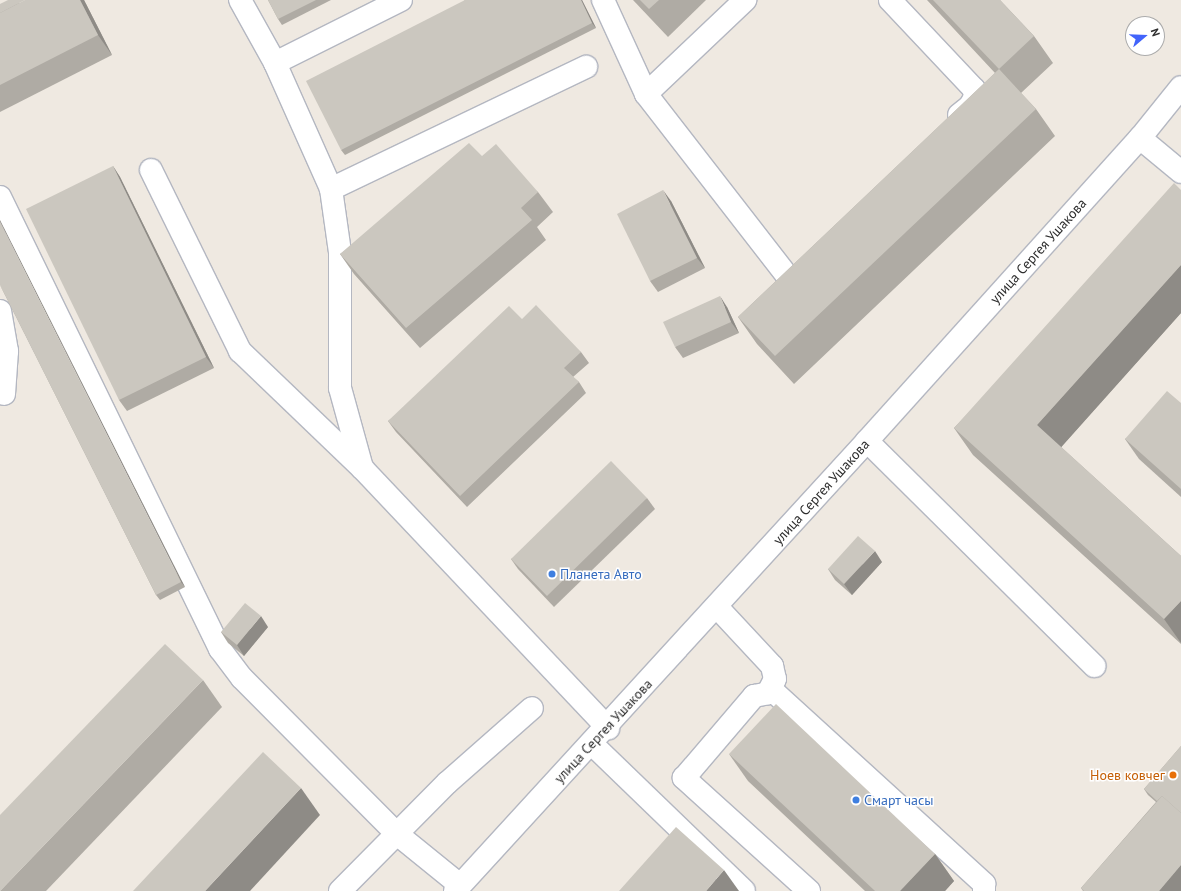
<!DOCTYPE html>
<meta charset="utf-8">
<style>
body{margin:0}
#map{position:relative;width:1181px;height:891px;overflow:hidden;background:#efe9e1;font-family:"PT Sans",sans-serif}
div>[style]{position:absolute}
.roads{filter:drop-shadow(1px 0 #b4b7c1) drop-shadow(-1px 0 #b4b7c1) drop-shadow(0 1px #b4b7c1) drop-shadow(0 -1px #b4b7c1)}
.minor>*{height:22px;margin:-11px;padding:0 11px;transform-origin:11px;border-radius:11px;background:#fff}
.wall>*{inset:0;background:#afaba4}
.shaded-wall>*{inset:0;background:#8e8b86}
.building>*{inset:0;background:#cbc7bf}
.dots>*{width:11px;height:11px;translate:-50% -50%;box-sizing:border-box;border:2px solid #fff;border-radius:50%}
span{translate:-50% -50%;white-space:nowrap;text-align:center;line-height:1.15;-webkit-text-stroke:3px #fff;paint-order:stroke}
.street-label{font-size:14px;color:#2e2e2e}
.shop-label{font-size:14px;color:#366cbe}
.left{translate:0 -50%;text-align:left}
.food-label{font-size:14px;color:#c56008}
.right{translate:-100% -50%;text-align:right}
.north{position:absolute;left:1125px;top:16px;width:40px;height:40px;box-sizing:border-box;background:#fff;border:1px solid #ababab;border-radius:50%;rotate:71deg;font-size:11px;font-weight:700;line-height:16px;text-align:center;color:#2e2e2e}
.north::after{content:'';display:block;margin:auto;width:14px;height:18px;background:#4264fb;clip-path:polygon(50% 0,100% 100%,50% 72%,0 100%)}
</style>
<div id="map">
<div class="roads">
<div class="minor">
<div style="left:240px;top:0;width:72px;rotate:60.9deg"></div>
<div style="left:275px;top:63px;width:138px;rotate:66deg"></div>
<div style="left:331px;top:189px;width:64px;rotate:81.9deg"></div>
<div style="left:340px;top:252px;width:136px;rotate:90deg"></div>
<div style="left:340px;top:388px;width:83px;rotate:74.6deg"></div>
<div style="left:603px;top:0;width:103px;rotate:65.4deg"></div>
<div style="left:646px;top:94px;width:232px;rotate:52.2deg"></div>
<div style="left:890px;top:0;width:122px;rotate:46.7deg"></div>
<div style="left:974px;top:89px;width:8px;rotate:83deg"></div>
<div style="left:975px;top:97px;width:10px;rotate:119deg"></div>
<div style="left:970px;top:106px;width:14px;rotate:141deg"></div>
<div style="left:275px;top:63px;width:141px;rotate:-26.6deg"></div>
<div style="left:646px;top:94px;width:137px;rotate:-43.5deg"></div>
<div style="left:1140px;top:138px;width:53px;rotate:39.7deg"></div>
<div style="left:151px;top:170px;width:202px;rotate:63.8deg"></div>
<div style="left:240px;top:351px;width:170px;rotate:43.8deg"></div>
<div style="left:363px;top:469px;width:357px;rotate:46.6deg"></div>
<div style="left:331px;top:189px;width:283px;rotate:-25.6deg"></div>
<div style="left:0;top:197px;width:503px;rotate:64.05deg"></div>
<div style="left:220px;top:649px;width:36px;rotate:53deg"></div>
<div style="left:242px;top:678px;width:220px;rotate:45.2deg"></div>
<div style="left:397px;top:834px;width:81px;rotate:39deg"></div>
<div style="left:0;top:311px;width:41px;rotate:80.1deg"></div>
<div style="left:7px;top:351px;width:43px;rotate:94deg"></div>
<div style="left:867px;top:441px;width:320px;rotate:44.7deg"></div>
<div style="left:717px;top:607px;width:81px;rotate:47deg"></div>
<div style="left:772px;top:666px;width:13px;rotate:77deg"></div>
<div style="left:775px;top:679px;width:16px;rotate:117deg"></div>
<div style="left:592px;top:744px;width:211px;rotate:44deg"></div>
<div style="left:340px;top:891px;width:152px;rotate:-45.3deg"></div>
<div style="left:447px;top:783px;width:113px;rotate:-41.4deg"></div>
<div style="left:455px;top:891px;width:610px;rotate:-47.52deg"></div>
<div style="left:867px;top:441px;width:408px;rotate:-48deg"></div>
<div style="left:1140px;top:138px;width:65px;rotate:-51.2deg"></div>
<div style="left:809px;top:891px;width:169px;rotate:-137.9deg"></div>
<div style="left:684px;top:778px;width:108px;rotate:-49.5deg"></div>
<div style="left:754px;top:696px;width:20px;rotate:-11deg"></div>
<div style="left:774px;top:692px;width:285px;rotate:42.4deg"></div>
<div style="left:984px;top:884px;width:7px;rotate:90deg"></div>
</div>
</div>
<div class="wall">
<div style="clip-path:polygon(84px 0,112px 55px,0 112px,0 4px)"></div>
<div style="clip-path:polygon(268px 0,331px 0,282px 25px,278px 19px)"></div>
<div style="clip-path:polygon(465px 0,582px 0,596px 28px,345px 155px,341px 150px)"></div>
<div style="clip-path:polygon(633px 0,706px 0,668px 37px)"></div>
<div style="clip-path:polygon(927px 0,1000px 0,1034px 36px,1053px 63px,1021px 93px,1036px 109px,1055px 136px,794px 384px,757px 344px,738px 317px,995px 73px)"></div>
<div style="clip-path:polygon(482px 156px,538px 192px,553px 212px,537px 227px,546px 240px,420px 348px,354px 274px,340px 254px)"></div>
<div style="clip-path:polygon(113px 166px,120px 177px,214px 368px,127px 411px,119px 400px)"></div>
<div style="clip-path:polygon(1181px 190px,1181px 313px,1061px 447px,1181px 556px,1181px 644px,973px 455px,954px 428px)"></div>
<div style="clip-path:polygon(671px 201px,705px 268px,658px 292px,650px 281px)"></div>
<div style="clip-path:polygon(0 285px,185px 587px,160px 600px,156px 595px)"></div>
<div style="clip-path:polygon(727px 307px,739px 333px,683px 358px,675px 347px)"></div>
<div style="clip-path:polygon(522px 319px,581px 352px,589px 363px,573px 377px,579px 382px,586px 393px,467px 507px,396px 432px,388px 421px)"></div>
<div style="clip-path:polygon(1181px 403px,1181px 497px,1139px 459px,1125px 439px)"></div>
<div style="clip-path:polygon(647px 498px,655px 509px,554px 607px,518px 569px,511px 559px)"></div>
<div style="clip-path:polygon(882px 562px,852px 595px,835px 580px,828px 569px)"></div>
<div style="clip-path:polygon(268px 627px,244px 656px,228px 643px,221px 632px)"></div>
<div style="clip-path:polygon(203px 680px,222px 707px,46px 891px,0 891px)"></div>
<div style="clip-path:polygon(1181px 746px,1181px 891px,1083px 891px,1081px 888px,1156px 802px,1148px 795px,1144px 789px)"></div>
<div style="clip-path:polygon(729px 754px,935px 854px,954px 881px,945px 891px,865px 891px,748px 781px)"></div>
</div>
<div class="shaded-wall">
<div style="clip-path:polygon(80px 0,84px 0,112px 55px,98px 35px)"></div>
<div style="clip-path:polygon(581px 0,582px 0,596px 28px,592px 23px)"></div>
<div style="clip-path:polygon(113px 166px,120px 177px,214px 368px,206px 357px)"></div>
<div style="clip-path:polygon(663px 190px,671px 201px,705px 268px,697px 258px)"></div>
<div style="clip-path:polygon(0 220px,185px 587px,181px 582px,0 222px)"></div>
<div style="clip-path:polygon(1181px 265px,1181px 313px,1056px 453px,1037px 425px)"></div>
<div style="clip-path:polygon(720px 296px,727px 307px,739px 333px,731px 322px)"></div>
<div style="clip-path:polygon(875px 551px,882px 562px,852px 595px,844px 584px)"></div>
<div style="clip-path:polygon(1181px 601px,1181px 643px,1164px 619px)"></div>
<div style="clip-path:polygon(261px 616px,268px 627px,244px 656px,237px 645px)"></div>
<div style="clip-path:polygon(301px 788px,320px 815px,250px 891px,205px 891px)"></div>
<div style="clip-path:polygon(935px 854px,954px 881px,945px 891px,900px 891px)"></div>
<div style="clip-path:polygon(1181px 865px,1181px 891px,1159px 891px)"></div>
<div style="clip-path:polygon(724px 870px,739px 891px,706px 891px)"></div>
</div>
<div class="building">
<div style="clip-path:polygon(8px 0,25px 0,0 13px,0 4px)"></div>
<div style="clip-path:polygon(25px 0,80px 0,98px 35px,0 85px,0 13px)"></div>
<div style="clip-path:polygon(268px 0,316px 0,278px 19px)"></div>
<div style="clip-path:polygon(465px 0,581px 0,592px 23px,341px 150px,306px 81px)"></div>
<div style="clip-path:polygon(640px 0,659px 0,649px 9px)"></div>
<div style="clip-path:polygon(933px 0,1000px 0,1034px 36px,999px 69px)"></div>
<div style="clip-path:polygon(999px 69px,1036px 109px,775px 356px,738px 317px)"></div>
<div style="clip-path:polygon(469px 143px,482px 156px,496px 144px,538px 192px,521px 208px,532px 220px,406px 328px,340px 254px)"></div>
<div style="clip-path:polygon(113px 166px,206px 357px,119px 400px,26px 209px)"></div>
<div style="clip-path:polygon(1174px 183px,1181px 190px,1181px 265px,1037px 425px,1181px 556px,1181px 601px,1164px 619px,954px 428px)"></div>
<div style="clip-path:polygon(663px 190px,697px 258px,650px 281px,617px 214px)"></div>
<div style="clip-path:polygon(0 222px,181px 582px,156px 595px,0 285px)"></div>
<div style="clip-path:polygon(720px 296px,731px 322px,675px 347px,663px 322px)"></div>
<div style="clip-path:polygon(536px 305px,581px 352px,564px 368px,579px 382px,460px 496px,388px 421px,509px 306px,522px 319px)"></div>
<div style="clip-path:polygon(1167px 391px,1181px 403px,1181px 489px,1125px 439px)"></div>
<div style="clip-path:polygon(611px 461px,647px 498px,547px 596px,511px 559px)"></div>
<div style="clip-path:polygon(858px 536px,875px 551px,844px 584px,828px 569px)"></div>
<div style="clip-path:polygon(245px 603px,261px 616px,237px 645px,221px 632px)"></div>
<div style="clip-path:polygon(165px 644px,203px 680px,0 891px,0 815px)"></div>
<div style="clip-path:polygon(776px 704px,935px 854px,900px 891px,875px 891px,729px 754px)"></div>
<div style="clip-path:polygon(1181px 746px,1181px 813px,1162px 796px,1157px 801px,1144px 789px)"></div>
<div style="clip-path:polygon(263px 752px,301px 788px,205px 891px,133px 891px)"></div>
<div style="clip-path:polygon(1162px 796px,1181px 813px,1181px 865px,1159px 891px,1084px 891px,1081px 888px)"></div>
<div style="clip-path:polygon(676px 827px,724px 870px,706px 891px,619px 891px)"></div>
</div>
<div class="dots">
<div style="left:552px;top:574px;background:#3f7fe0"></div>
<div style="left:1173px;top:775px;background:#e8710a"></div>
<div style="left:856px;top:800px;background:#3f7fe0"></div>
</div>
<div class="street-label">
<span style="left:1038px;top:251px;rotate:-48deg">улица Сергея Ушакова</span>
<span style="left:821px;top:492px;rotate:-48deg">улица Сергея Ушакова</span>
<span style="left:603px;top:731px;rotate:-47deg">улица Сергея Ушакова</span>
</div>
<div class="shop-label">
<span class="left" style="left:560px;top:574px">Планета Авто</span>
<span class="left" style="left:864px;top:800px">Смарт часы</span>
</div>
<div class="food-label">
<span class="right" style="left:1165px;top:775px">Ноев ковчег</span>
</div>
<div class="north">N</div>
</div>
